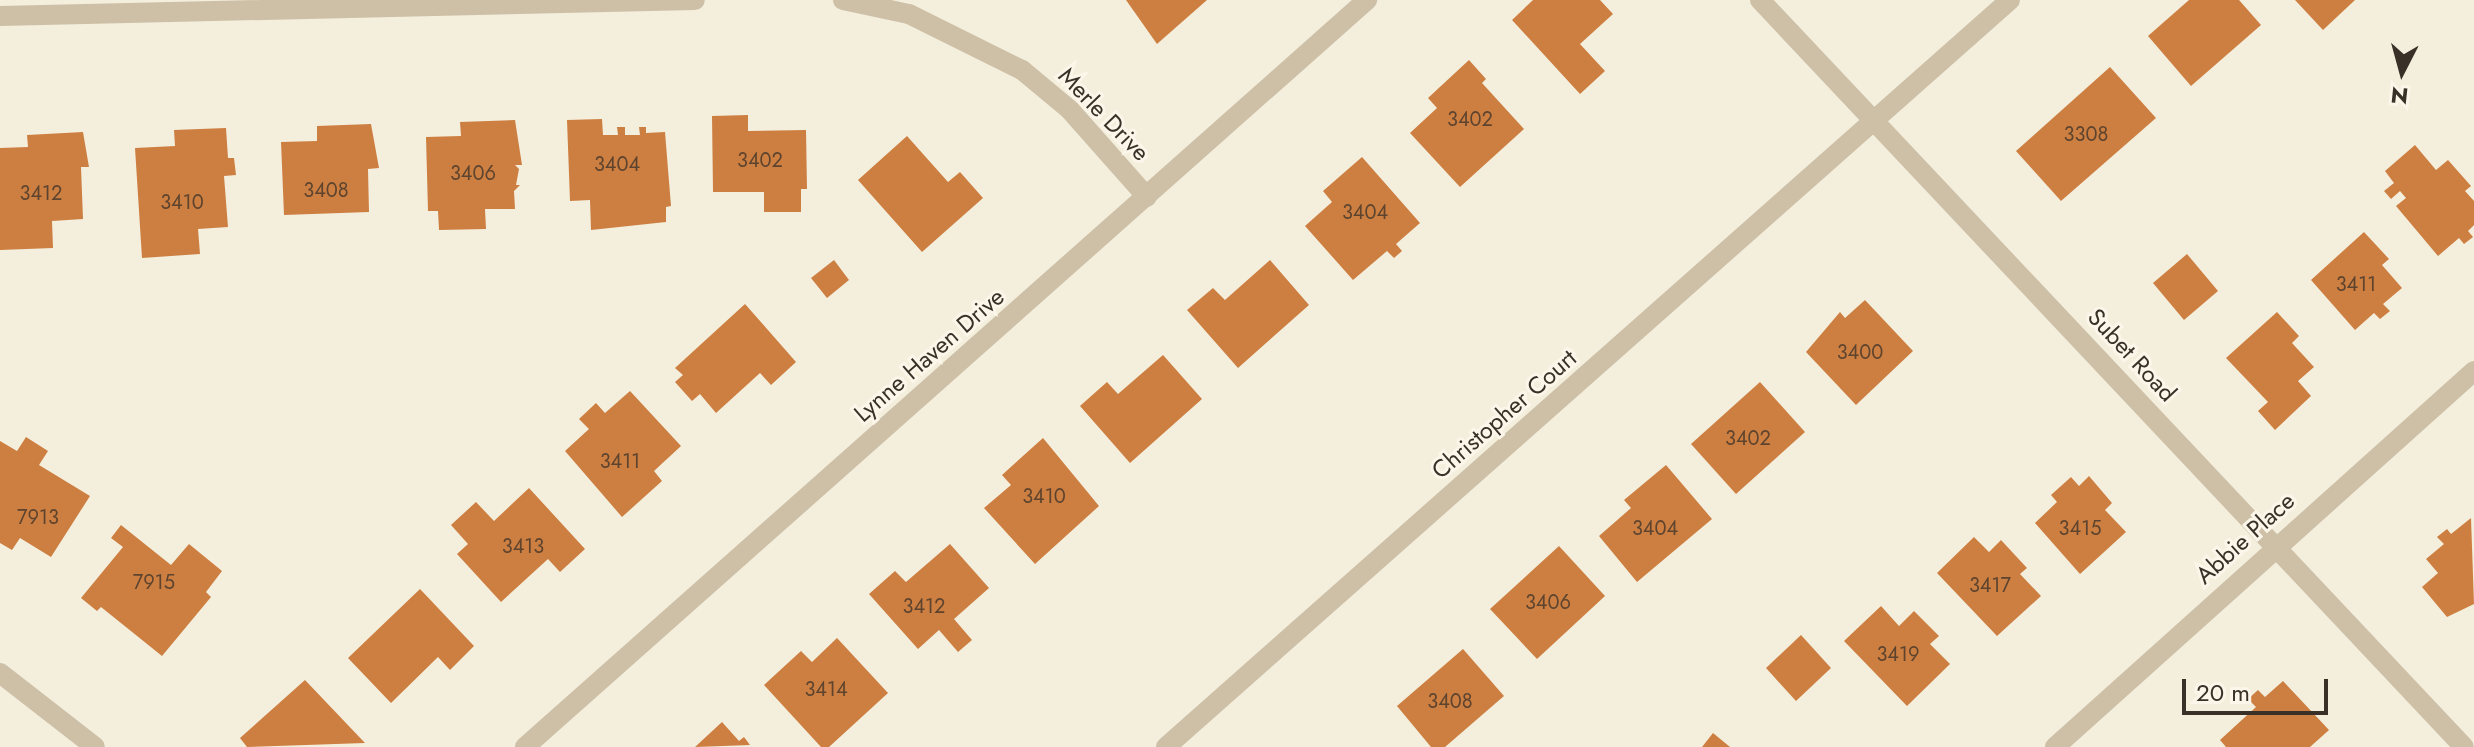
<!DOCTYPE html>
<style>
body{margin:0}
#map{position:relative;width:2474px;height:747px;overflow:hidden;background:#f4eedd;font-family:Jost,sans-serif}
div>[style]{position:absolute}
.building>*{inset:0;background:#cd7f41}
.street>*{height:20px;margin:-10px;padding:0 10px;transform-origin:10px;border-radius:10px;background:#cdc0a7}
span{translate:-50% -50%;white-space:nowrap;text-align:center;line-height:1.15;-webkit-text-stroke:6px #fbf6e9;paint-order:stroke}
.number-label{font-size:20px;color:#5e442e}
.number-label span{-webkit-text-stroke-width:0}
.street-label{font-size:24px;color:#393128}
.north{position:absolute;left:2362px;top:32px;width:80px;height:80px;-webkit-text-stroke:6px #fbf6e9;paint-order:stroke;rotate:186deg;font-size:22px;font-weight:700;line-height:32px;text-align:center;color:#393128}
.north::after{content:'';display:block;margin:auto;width:28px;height:36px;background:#393128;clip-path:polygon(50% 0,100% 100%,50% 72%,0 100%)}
.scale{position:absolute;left:2182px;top:679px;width:146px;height:36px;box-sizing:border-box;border:4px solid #393128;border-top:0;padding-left:10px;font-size:24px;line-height:28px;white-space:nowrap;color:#393128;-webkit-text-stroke:6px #fbf6e9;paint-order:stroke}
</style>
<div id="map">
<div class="building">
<div style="clip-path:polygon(1126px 0,1207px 0,1157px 44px)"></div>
<div style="clip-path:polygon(1533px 0,1600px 0,1613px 14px,1580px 44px,1605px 71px,1580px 94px,1512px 20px)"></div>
<div style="clip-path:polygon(2189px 0,2239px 0,2261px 25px,2191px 86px,2148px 36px)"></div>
<div style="clip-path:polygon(2295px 0,2355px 0,2323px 30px)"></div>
<div style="clip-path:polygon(1469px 60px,1486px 79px,1482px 83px,1524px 129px,1460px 187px,1410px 133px,1437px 108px,1428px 98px)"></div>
<div style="clip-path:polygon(2110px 67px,2156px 118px,2061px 201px,2016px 151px)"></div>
<div style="clip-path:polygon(748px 115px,748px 131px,806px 130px,807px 189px,801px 189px,801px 212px,764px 212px,764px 192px,713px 192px,712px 116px)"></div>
<div style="clip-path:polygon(602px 119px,603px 135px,618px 135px,617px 127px,625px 127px,625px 135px,640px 135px,639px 127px,646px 127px,646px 133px,665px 132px,671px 206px,666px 207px,666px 222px,591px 230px,590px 200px,570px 201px,567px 120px)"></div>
<div style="clip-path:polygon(515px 120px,522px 165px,515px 165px,519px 169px,516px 185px,520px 185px,514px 191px,515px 209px,485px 209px,486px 229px,439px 230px,438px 211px,428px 211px,426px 137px,461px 136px,460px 122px)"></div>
<div style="clip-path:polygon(371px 124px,379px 168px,368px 169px,369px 212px,284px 215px,281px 142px,317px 141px,317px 126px)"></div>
<div style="clip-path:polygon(226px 128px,228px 158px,234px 158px,236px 175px,224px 176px,228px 227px,198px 229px,200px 254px,142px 258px,135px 148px,175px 146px,174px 130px)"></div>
<div style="clip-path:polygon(83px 132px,89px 167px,81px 167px,83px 219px,52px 221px,53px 248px,0 250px,0 148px,28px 147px,27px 135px)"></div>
<div style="clip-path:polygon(907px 136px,948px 182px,960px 172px,983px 198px,922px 252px,858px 180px)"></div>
<div style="clip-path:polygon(2415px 145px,2436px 170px,2448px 160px,2471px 186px,2465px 191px,2474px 201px,2474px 225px,2468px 231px,2473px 237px,2464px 244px,2459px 238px,2438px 256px,2396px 206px,2406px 198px,2400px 191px,2391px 199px,2384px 191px,2394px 183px,2385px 171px)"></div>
<div style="clip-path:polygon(1362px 157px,1420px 223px,1396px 244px,1402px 251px,1394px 258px,1387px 251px,1353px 280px,1305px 226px,1332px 202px,1323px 191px)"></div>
<div style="clip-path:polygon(2364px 232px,2389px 259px,2382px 265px,2402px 288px,2383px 304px,2390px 311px,2380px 319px,2374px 313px,2355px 330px,2311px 280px)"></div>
<div style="clip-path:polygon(2187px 254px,2218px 291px,2184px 320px,2153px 283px)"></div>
<div style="clip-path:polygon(834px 260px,849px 280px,827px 298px,811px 278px)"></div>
<div style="clip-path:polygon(1270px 260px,1309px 305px,1238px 368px,1187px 310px,1213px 288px,1225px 300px)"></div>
<div style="clip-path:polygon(1865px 300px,1913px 351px,1856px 405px,1806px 352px,1840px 312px,1845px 318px)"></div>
<div style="clip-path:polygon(745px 304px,796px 362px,771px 385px,760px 373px,716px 413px,700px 394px,692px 401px,675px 382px,683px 375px,675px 368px)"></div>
<div style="clip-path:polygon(2277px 312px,2299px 336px,2292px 343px,2314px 367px,2298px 381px,2311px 396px,2275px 430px,2258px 411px,2268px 402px,2226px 358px)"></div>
<div style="clip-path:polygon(1163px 355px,1202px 399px,1130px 463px,1080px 406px,1107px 382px,1118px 394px)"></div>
<div style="clip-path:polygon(1760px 382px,1805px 432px,1736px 494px,1691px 444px)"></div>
<div style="clip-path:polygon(630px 391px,681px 446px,654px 471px,662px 481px,622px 517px,565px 451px,589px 429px,579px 419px,596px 403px,605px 413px)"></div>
<div style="clip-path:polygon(26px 437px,48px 451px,39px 465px,90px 496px,51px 557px,20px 538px,12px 550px,0 543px,0 441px,17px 451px)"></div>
<div style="clip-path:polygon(1043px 438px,1099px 506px,1035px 564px,984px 508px,1011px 485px,1002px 475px)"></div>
<div style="clip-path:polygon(1666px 465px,1712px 519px,1637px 582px,1599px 536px,1631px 508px,1624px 500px)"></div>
<div style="clip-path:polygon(2089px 476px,2112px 503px,2105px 510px,2126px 532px,2080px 574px,2035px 523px,2057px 502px,2051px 495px,2071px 477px,2079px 486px)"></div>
<div style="clip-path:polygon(529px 488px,585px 549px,560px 572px,548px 559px,501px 602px,457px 554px,468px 544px,451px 525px,476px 502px,494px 521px)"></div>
<div style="clip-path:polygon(2471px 518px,2474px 604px,2447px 617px,2422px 587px,2438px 573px,2426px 559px,2444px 544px,2437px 537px,2447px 529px,2451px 534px)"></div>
<div style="clip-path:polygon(121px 525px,171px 565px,189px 544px,222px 571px,206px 592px,211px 597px,162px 656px,101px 607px,97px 611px,81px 598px,123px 547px,111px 538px)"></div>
<div style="clip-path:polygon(1974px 537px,1989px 552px,2001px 540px,2027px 568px,2020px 574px,2041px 596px,1997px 636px,1937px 573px)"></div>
<div style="clip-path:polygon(950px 544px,989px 588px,954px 619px,972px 640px,958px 652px,939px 630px,918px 649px,869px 594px,895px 571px,906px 582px)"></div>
<div style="clip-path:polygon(1559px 546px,1605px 596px,1537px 659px,1490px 609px)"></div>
<div style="clip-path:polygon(420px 589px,474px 646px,450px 670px,438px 657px,391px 703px,348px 658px)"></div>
<div style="clip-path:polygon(1881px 606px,1899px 626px,1914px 611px,1939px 636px,1930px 644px,1950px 664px,1907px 706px,1844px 641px)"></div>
<div style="clip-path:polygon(1801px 635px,1831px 668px,1796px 701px,1766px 668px)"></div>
<div style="clip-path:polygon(837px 638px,888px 693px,829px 747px,821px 747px,764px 685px,801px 651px,812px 662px)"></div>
<div style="clip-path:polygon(1463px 649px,1504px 696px,1445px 747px,1431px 747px,1397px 706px)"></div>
<div style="clip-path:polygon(305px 680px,365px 743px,247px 747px,240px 738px)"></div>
<div style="clip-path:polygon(2283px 681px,2329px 730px,2310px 747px,2226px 747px,2220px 740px,2256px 707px,2248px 699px,2258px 690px,2265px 697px)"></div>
<div style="clip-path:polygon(722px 722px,739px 741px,744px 737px,750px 745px,695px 747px)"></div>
<div style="clip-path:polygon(1713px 733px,1730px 747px,1702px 747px)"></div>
</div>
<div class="street">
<div style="left:843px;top:0;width:67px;rotate:12deg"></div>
<div style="left:909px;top:14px;width:126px;rotate:26.4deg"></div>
<div style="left:1022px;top:70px;width:62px;rotate:39.8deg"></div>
<div style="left:1070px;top:110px;width:116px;rotate:48.5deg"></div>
<div style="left:1760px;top:0;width:1026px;rotate:46.7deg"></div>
<div style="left:0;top:16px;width:695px;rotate:-1.32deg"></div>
<div style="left:0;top:673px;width:120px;rotate:37.9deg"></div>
<div style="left:525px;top:747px;width:1126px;rotate:-41.58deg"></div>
<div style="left:1166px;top:747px;width:1127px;rotate:-41.51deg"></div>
<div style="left:2055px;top:747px;width:563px;rotate:-41.9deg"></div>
</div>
<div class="number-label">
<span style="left:1470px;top:119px">3402</span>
<span style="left:2086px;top:134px">3308</span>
<span style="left:760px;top:160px">3402</span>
<span style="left:617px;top:164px">3404</span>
<span style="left:473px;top:173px">3406</span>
<span style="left:326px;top:190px">3408</span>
<span style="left:41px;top:193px">3412</span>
<span style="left:182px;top:202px">3410</span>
<span style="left:1365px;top:212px">3404</span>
<span style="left:2356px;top:284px">3411</span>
<span style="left:1860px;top:352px">3400</span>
<span style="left:1748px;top:438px">3402</span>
<span style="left:620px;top:461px">3411</span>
<span style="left:1044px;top:496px">3410</span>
<span style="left:38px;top:517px">7913</span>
<span style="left:1655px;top:528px">3404</span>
<span style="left:2080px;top:528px">3415</span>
<span style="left:523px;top:546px">3413</span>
<span style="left:154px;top:582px">7915</span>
<span style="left:1990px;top:585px">3417</span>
<span style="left:1548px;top:602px">3406</span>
<span style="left:924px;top:606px">3412</span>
<span style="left:1898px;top:654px">3419</span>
<span style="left:826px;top:689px">3414</span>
<span style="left:1450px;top:701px">3408</span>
</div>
<div class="street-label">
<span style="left:1104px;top:114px;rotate:46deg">Merle Drive</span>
<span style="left:929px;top:355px;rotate:-41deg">Lynne Haven Drive</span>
<span style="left:2132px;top:355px;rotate:47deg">Subet Road</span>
<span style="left:1504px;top:414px;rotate:-41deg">Christopher Court</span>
<span style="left:2245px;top:538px;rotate:-42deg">Abbie Place</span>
</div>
<div class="north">N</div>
<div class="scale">20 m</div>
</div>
